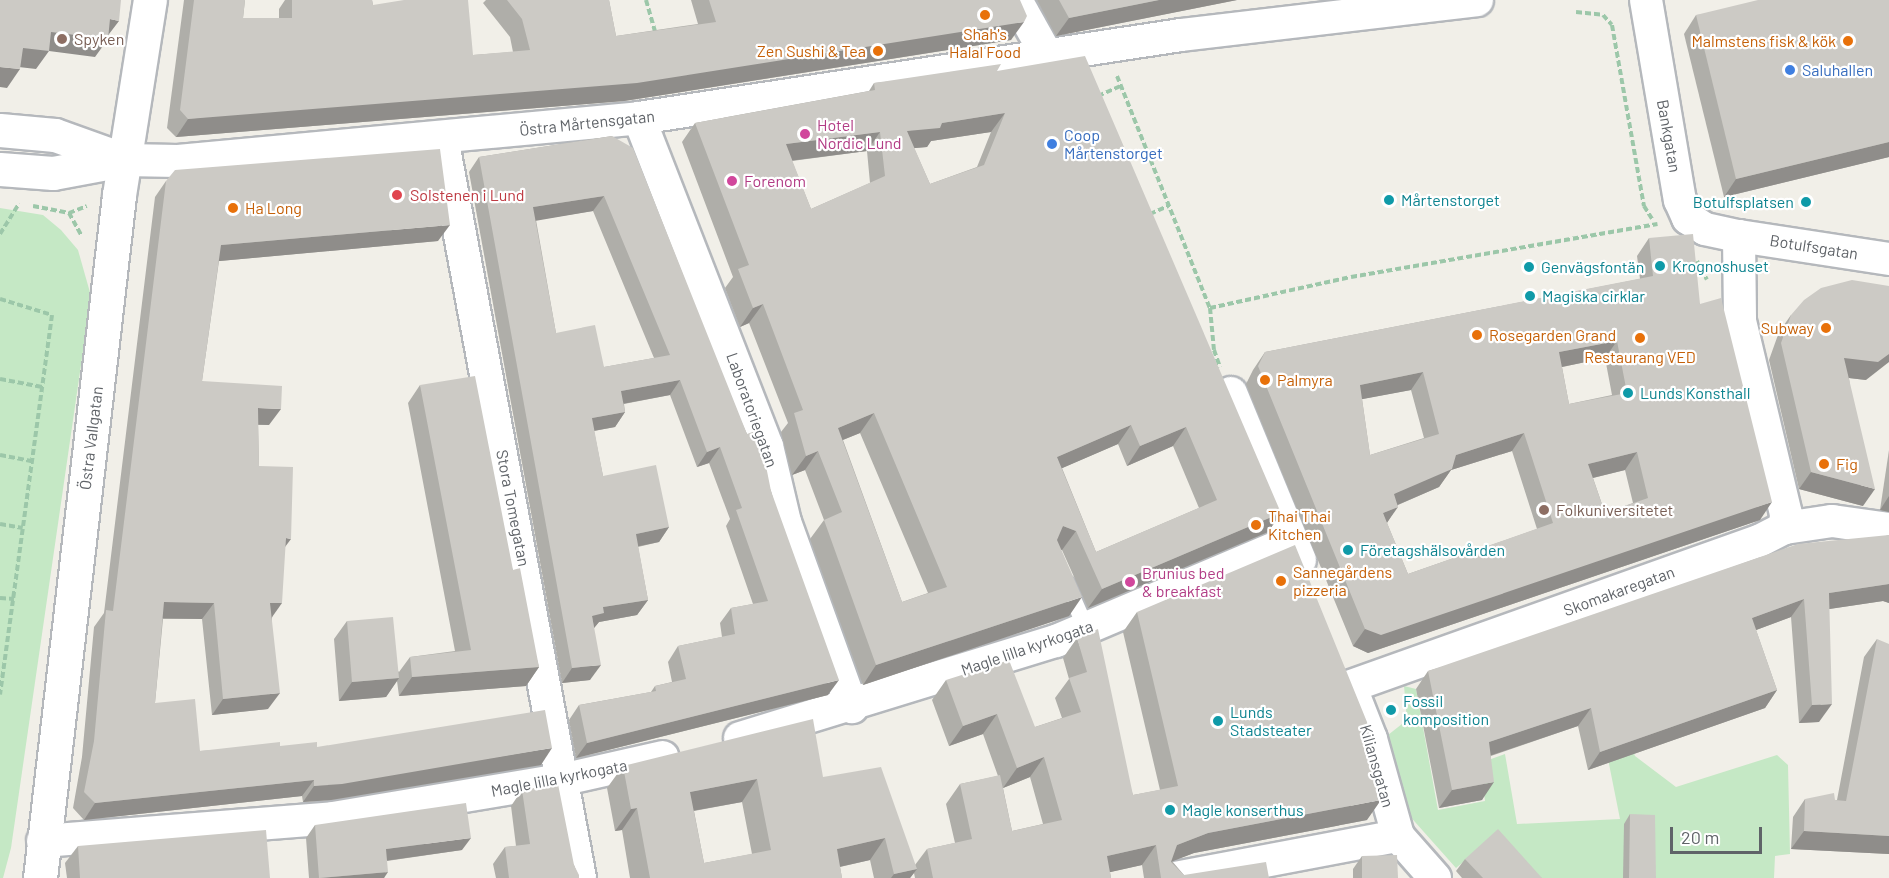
<!DOCTYPE html>
<meta charset="utf-8">
<style>
body{margin:0}
#map{position:relative;width:1889px;height:878px;overflow:hidden;background:#f1efe8;font-family:Barlow,sans-serif}
div>[style]{position:absolute}
.green>*{inset:0;background:#c5e8c5}
.path>*{height:4px;margin-top:-2px;transform-origin:0;background:repeating-linear-gradient(90deg,#9cc7a9 0 6px,transparent 0 9px)}
.roads{filter:drop-shadow(2px 0 #b5b8bc) drop-shadow(-2px 0 #b5b8bc) drop-shadow(0 2px #b5b8bc) drop-shadow(0 -2px #b5b8bc)}
.lane>*{height:16px;margin:-8px;padding:0 8px;transform-origin:8px;border-radius:8px;background:#fff}
.street>*{height:32px;margin:-16px;padding:0 16px;transform-origin:16px;border-radius:16px;background:#fff}
.secondary>*{height:33px;margin:-16.5px;padding:0 16.5px;transform-origin:16.5px;border-radius:16.5px;background:#fff}
.wall>*{inset:0;background:#afaea9}
.shaded-wall>*{inset:0;background:#8f8d8a}
.building>*{inset:0;background:#cccac5}
.dots>*{width:16px;height:16px;translate:-50% -50%;box-sizing:border-box;border:3px solid #fff;border-radius:50%}
span{translate:-50% -50%;white-space:nowrap;text-align:center;line-height:1.15;-webkit-text-stroke:4.5px #fff;paint-order:stroke}
.food-label{font-size:16px;color:#c56008}
.right{translate:-100% -50%;text-align:right}
.left{translate:0 -50%;text-align:left}
.education-label{font-size:16px;color:#785e54}
.shop-label{font-size:16px;color:#366cbe}
.street-label{font-size:16px;color:#5f6368}
.hotel-label{font-size:16px;color:#b23c85}
.health-label{font-size:16px;color:#be3a42}
.culture-label{font-size:16px;color:#0d838f}
.scale{position:absolute;left:1670px;top:827px;width:92px;height:27px;box-sizing:border-box;border:3px solid #5f6368;border-top:0;padding-left:8px;font-size:18px;line-height:21px;white-space:nowrap;color:#5f6368;-webkit-text-stroke:4px #fff;paint-order:stroke}
</style>
<div id="map">
<div class="green">
<div style="clip-path:polygon(0 208px,43px 215px,61px 230px,78px 250px,91px 296px,11px 848px,3px 878px,0 878px)"></div>
<div style="clip-path:polygon(1608px 684px,1635px 756px,1676px 787px,1777px 755px,1788px 765px,1790px 854px,1775px 856px,1774px 878px,1537px 878px,1498px 833px,1456px 868px,1407px 813px,1388px 735px,1407px 720px,1404px 686px,1416px 689px,1438px 810px,1485px 801px,1480px 763px,1505px 754px,1517px 824px,1620px 819px,1594px 689px)"></div>
</div>
<div class="path">
<div style="left:646px;top:0;width:35px;rotate:74deg"></div>
<div style="left:1576px;top:12px;width:27px;rotate:6deg"></div>
<div style="left:1603px;top:15px;width:13px;rotate:48deg"></div>
<div style="left:1612px;top:25px;width:184px;rotate:80deg"></div>
<div style="left:1644px;top:206px;width:15px;rotate:58deg"></div>
<div style="left:1117px;top:76px;width:250px;rotate:68.2deg"></div>
<div style="left:1210px;top:308px;width:42px;rotate:84.6deg"></div>
<div style="left:1214px;top:350px;width:18px;rotate:71deg"></div>
<div style="left:1098px;top:96px;width:24px;rotate:-24deg"></div>
<div style="left:33px;top:206px;width:37px;rotate:11deg"></div>
<div style="left:69px;top:213px;width:19px;rotate:-21deg"></div>
<div style="left:69px;top:213px;width:26px;rotate:61deg"></div>
<div style="left:1150px;top:214px;width:20px;rotate:-24deg"></div>
<div style="left:0;top:234px;width:36px;rotate:-58deg"></div>
<div style="left:1697px;top:261px;width:21px;rotate:62deg"></div>
<div style="left:0;top:299px;width:54px;rotate:17.1deg"></div>
<div style="left:52px;top:315px;width:383px;rotate:97.8deg"></div>
<div style="left:1210px;top:308px;width:144px;rotate:-12.4deg"></div>
<div style="left:1351px;top:277px;width:311px;rotate:-9.8deg"></div>
<div style="left:0;top:379px;width:43px;rotate:10.8deg"></div>
<div style="left:0;top:455px;width:33px;rotate:11deg"></div>
<div style="left:0;top:524px;width:23px;rotate:10deg"></div>
<div style="left:0;top:598px;width:14px;rotate:4deg"></div>
</div>
<div class="roads">
<div class="lane">
<div style="left:1067px;top:585px;width:47px;rotate:66.2deg"></div>
</div>
<div class="street">
<div style="left:1016px;top:0;width:62px;rotate:60.9deg"></div>
<div style="left:1646px;top:0;width:203px;rotate:80.4deg"></div>
<div style="left:1680px;top:200px;width:20px;rotate:66deg"></div>
<div style="left:1688px;top:218px;width:20px;rotate:33deg"></div>
<div style="left:1705px;top:229px;width:35px;rotate:12deg"></div>
<div style="left:1739px;top:236px;width:152px;rotate:8.7deg"></div>
<div style="left:639px;top:118px;width:352px;rotate:68.7deg"></div>
<div style="left:767px;top:446px;width:78px;rotate:76.7deg"></div>
<div style="left:785px;top:522px;width:197px;rotate:70.1deg"></div>
<div style="left:442px;top:138px;width:753px;rotate:79.44deg"></div>
<div style="left:125px;top:160px;width:53px;rotate:1.1deg"></div>
<div style="left:178px;top:161px;width:463px;rotate:-5.3deg"></div>
<div style="left:639px;top:118px;width:548px;rotate:-8.71deg"></div>
<div style="left:1181px;top:35px;width:298px;rotate:-6.7deg"></div>
<div style="left:1739px;top:236px;width:85px;rotate:89.3deg"></div>
<div style="left:1740px;top:321px;width:198px;rotate:76.6deg"></div>
<div style="left:1786px;top:514px;width:14px;rotate:94deg"></div>
<div style="left:1231px;top:393px;width:181px;rotate:67.6deg"></div>
<div style="left:1351px;top:686px;width:433px;rotate:-19.6deg"></div>
<div style="left:1759px;top:541px;width:29px;rotate:-27deg"></div>
<div style="left:1785px;top:528px;width:48px;rotate:-8.5deg"></div>
<div style="left:1832px;top:521px;width:58px;rotate:8deg"></div>
<div style="left:1353px;top:693px;width:49px;rotate:68.6deg"></div>
<div style="left:1371px;top:739px;width:101px;rotate:74.4deg"></div>
<div style="left:1398px;top:836px;width:56px;rotate:48.6deg"></div>
<div style="left:740px;top:738px;width:331px;rotate:-17.1deg"></div>
<div style="left:1056px;top:641px;width:256px;rotate:-23deg"></div>
<div style="left:43px;top:841px;width:291px;rotate:-4.5deg"></div>
<div style="left:333px;top:818px;width:235px;rotate:-9.5deg"></div>
<div style="left:565px;top:779px;width:100px;rotate:-12.7deg"></div>
<div style="left:1175px;top:878px;width:227px;rotate:-10.7deg"></div>
</div>
<div class="secondary">
<div style="left:0;top:130px;width:55px;rotate:5.2deg"></div>
<div style="left:55px;top:135px;width:74px;rotate:19.7deg"></div>
<div style="left:0;top:169px;width:53px;rotate:4.3deg"></div>
<div style="left:53px;top:173px;width:71px;rotate:-10.5deg"></div>
<div style="left:40px;top:878px;width:688px;rotate:-83.4deg"></div>
<div style="left:119px;top:195px;width:197px;rotate:-81deg"></div>
</div>
</div>
<div class="wall">
<div style="clip-path:polygon(184px 0,245px 0,243px 18px,279px 18px,279px 9px,285px 0,372px 0,373px 5px,473px 55px,513px 52px,510px 37px,483px 3px,486px 0,609px 0,616px 36px,698px 24px,691px 0,1020px 0,1011px 40px,624px 101px,176px 137px,167px 128px)"></div>
<div style="clip-path:polygon(1037px 0,1237px 0,1056px 36px)"></div>
<div style="clip-path:polygon(1889px 0,1889px 157px,1724px 197px,1684px 34px,1696px 15px)"></div>
<div style="clip-path:polygon(evenodd,997px 71px,1281px 513px,1268px 532px,1088px 608px,1062px 550px,1061px 550px,1069px 616px,863px 685px,810px 539px,824px 520px,805px 470px,792px 475px,781px 432px,788px 423px,749px 323px,740px 327px,725px 288px,733px 277px,682px 142px,695px 123px,869px 91px,874px 83px,997px 71px,991px 132px,977px 167px,930px 184px,914px 148px,927px 147px,931px 141px,991px 132px,997px 71px,867px 151px,870px 183px,811px 209px,792px 161px,867px 151px,997px 71px,860px 433px,928px 593px,902px 602px,843px 440px,860px 433px,997px 71px,1118px 444px,1127px 466px,1173px 446px,1199px 508px,1096px 552px,1062px 468px,1118px 444px)"></div>
<div style="clip-path:polygon(evenodd,612px 136px,747px 434px,771px 491px,828px 695px,576px 758px,569px 720px,579px 705px,651px 692px,655px 686px,672px 682px,668px 662px,678px 646px,722px 637px,720px 623px,731px 608px,753px 604px,726px 526px,730px 519px,709px 463px,697px 467px,670px 395px,624px 404px,625px 412px,615px 427px,594px 431px,603px 476px,669px 527px,659px 542px,638px 547px,648px 600px,637px 615px,599px 622px,594px 628px,590px 680px,562px 683px,469px 172px,479px 157px,612px 136px,593px 211px,654px 358px,604px 367px,556px 333px,536px 220px,593px 211px)"></div>
<div style="clip-path:polygon(166px 181px,438px 241px,219px 261px,202px 381px,269px 425px,258px 425px,259px 466px,285px 546px,272px 618px,268px 709px,212px 715px,202px 619px,163px 619px,155px 703px,200px 751px,280px 746px,317px 747px,541px 765px,331px 800px,303px 802px,302px 796px,84px 820px,73px 808px,82px 757px,94px 627px,104px 613px,155px 197px)"></div>
<div style="clip-path:polygon(evenodd,1649px 238px,1700px 304px,1760px 520px,1368px 653px,1353px 646px,1246px 384px,1253px 370px,1265px 352px,1640px 279px,1637px 256px,1649px 238px,1605px 358px,1612px 395px,1569px 404px,1562px 367px,1605px 358px,1649px 238px,1411px 390px,1424px 438px,1370px 455px,1362px 399px,1411px 390px,1649px 238px,1512px 451px,1537px 529px,1408px 574px,1387px 523px,1398px 505px,1439px 487px,1451px 470px,1512px 451px,1649px 238px,1625px 470px,1633px 503px,1605px 513px,1593px 478px,1625px 470px)"></div>
<div style="clip-path:polygon(1791px 315px,1866px 380px,1849px 378px,1863px 506px,1799px 489px,1769px 360px,1779px 332px)"></div>
<div style="clip-path:polygon(420px 385px,513px 570px,539px 667px,526px 686px,399px 696px,397px 681px,386px 697px,339px 701px,334px 639px,347px 621px,399px 672px,410px 657px,455px 651px,408px 403px)"></div>
<div style="clip-path:polygon(1889px 450px,1889px 512px,1880px 510px)"></div>
<div style="clip-path:polygon(1889px 535px,1889px 603px,1883px 601px,1829px 609px,1819px 722px,1799px 723px,1791px 617px,1756px 630px,1777px 690px,1765px 708px,1588px 770px,1578px 726px,1491px 756px,1482px 800px,1439px 808px,1416px 689px,1428px 671px)"></div>
<div style="clip-path:polygon(evenodd,1137px 612px,1367px 820px,1194px 853px,1172px 861px,1184px 875px,1269px 878px,1144px 878px,1142px 865px,1110px 872px,1111px 878px,915px 878px,914px 873px,910px 878px,874px 878px,870px 860px,840px 867px,842px 878px,630px 878px,622px 830px,615px 831px,607px 788px,623px 766px,823px 777px,915px 865px,927px 849px,955px 843px,946px 804px,960px 784px,998px 776px,983px 734px,949px 746px,932px 700px,946px 680px,1035px 727px,1062px 718px,1055px 698px,1069px 679px,1063px 658px,1077px 638px,1133px 795px,1160px 790px,1123px 632px,1137px 612px,1030px 777px,1043px 824px,1012px 831px,1003px 788px,1030px 777px,1137px 612px,742px 802px,752px 854px,704px 863px,694px 811px,742px 802px)"></div>
<div style="clip-path:polygon(1877px 639px,1889px 854px,1791px 849px,1793px 817px,1805px 799px,1837px 800px,1864px 657px)"></div>
<div style="clip-path:polygon(522px 790px,574px 865px,579px 878px,496px 878px,493px 864px,505px 847px,516px 846px,511px 806px)"></div>
<div style="clip-path:polygon(1630px 814px,1656px 878px,1623px 878px,1624px 824px)"></div>
<div style="clip-path:polygon(315px 825px,462px 850px,387px 861px,384px 878px,309px 878px,306px 838px)"></div>
<div style="clip-path:polygon(78px 846px,270px 878px,67px 878px,65px 863px)"></div>
<div style="clip-path:polygon(1362px 856px,1398px 878px,1353px 878px,1353px 869px)"></div>
<div style="clip-path:polygon(1465px 859px,1542px 878px,1462px 878px,1456px 871px)"></div>
</div>
<div class="shaded-wall">
<div style="clip-path:polygon(1159px 0,1237px 0,1056px 36px,1069px 18px)"></div>
<div style="clip-path:polygon(110px 19px,119px 21px,106px 38px,108px 39px,95px 57px,49px 51px,36px 69px,10px 66px,23px 48px,51px 32px)"></div>
<div style="clip-path:polygon(1024px 22px,1011px 40px,624px 101px,176px 137px,188px 119px)"></div>
<div style="clip-path:polygon(0 67px,20px 69px,7px 88px,0 87px)"></div>
<div style="clip-path:polygon(1005px 113px,991px 132px,931px 141px,927px 147px,893px 150px,907px 131px,942px 123px)"></div>
<div style="clip-path:polygon(880px 132px,867px 151px,773px 163px,786px 144px)"></div>
<div style="clip-path:polygon(1889px 142px,1889px 157px,1724px 197px,1736px 179px)"></div>
<div style="clip-path:polygon(604px 196px,593px 211px,523px 223px,533px 207px)"></div>
<div style="clip-path:polygon(450px 225px,438px 241px,209px 262px,221px 245px)"></div>
<div style="clip-path:polygon(763px 304px,749px 323px,740px 327px,753px 308px)"></div>
<div style="clip-path:polygon(1617px 341px,1605px 358px,1547px 370px,1559px 352px)"></div>
<div style="clip-path:polygon(1889px 354px,1889px 362px,1866px 380px,1832px 376px,1844px 358px)"></div>
<div style="clip-path:polygon(1423px 372px,1411px 390px,1347px 402px,1360px 385px)"></div>
<div style="clip-path:polygon(680px 380px,670px 395px,611px 406px,621px 391px)"></div>
<div style="clip-path:polygon(258px 408px,281px 409px,269px 425px,246px 424px)"></div>
<div style="clip-path:polygon(625px 412px,615px 427px,582px 433px,592px 418px)"></div>
<div style="clip-path:polygon(874px 413px,860px 433px,825px 447px,838px 428px)"></div>
<div style="clip-path:polygon(1131px 425px,1118px 444px,1044px 476px,1057px 457px)"></div>
<div style="clip-path:polygon(1186px 427px,1173px 446px,1127px 466px,1140px 446px)"></div>
<div style="clip-path:polygon(1524px 433px,1512px 451px,1451px 470px,1439px 487px,1381px 512px,1394px 494px,1456px 455px)"></div>
<div style="clip-path:polygon(720px 447px,709px 463px,697px 467px,707px 452px)"></div>
<div style="clip-path:polygon(818px 451px,805px 470px,792px 475px,806px 456px)"></div>
<div style="clip-path:polygon(1637px 452px,1625px 470px,1576px 482px,1588px 464px)"></div>
<div style="clip-path:polygon(1811px 472px,1875px 489px,1863px 506px,1799px 489px)"></div>
<div style="clip-path:polygon(1889px 496px,1889px 512px,1880px 510px)"></div>
<div style="clip-path:polygon(1772px 502px,1760px 520px,1368px 653px,1353px 646px,1365px 629px)"></div>
<div style="clip-path:polygon(1398px 507px,1386px 524px,1383px 513px)"></div>
<div style="clip-path:polygon(1281px 513px,1268px 532px,1088px 608px,1102px 589px)"></div>
<div style="clip-path:polygon(1063px 526px,1076px 531px,1062px 550px,1049px 545px)"></div>
<div style="clip-path:polygon(669px 527px,659px 542px,625px 549px,636px 534px)"></div>
<div style="clip-path:polygon(286px 538px,291px 539px,279px 555px)"></div>
<div style="clip-path:polygon(1889px 584px,1889px 603px,1883px 601px,1816px 611px,1829px 593px)"></div>
<div style="clip-path:polygon(1082px 597px,1069px 616px,863px 685px,876px 665px)"></div>
<div style="clip-path:polygon(1804px 599px,1791px 617px,1740px 636px,1752px 618px)"></div>
<div style="clip-path:polygon(648px 600px,637px 615px,599px 622px,594px 628px,592px 616px,603px 607px)"></div>
<div style="clip-path:polygon(164px 602px,214px 603px,202px 619px,153px 618px)"></div>
<div style="clip-path:polygon(270px 603px,282px 603px,270px 620px)"></div>
<div style="clip-path:polygon(601px 665px,590px 680px,562px 683px,572px 668px)"></div>
<div style="clip-path:polygon(539px 667px,526px 686px,399px 696px,412px 677px)"></div>
<div style="clip-path:polygon(399px 678px,386px 697px,339px 701px,352px 682px)"></div>
<div style="clip-path:polygon(839px 680px,828px 695px,576px 758px,587px 743px)"></div>
<div style="clip-path:polygon(1777px 690px,1765px 708px,1588px 770px,1600px 752px)"></div>
<div style="clip-path:polygon(280px 693px,268px 709px,212px 715px,223px 699px)"></div>
<div style="clip-path:polygon(1832px 704px,1819px 722px,1799px 723px,1812px 705px)"></div>
<div style="clip-path:polygon(1591px 708px,1578px 726px,1477px 760px,1489px 742px)"></div>
<div style="clip-path:polygon(997px 714px,983px 734px,949px 746px,963px 726px)"></div>
<div style="clip-path:polygon(552px 748px,541px 765px,331px 800px,303px 802px,314px 786px)"></div>
<div style="clip-path:polygon(1044px 757px,1030px 777px,1003px 788px,1017px 768px)"></div>
<div style="clip-path:polygon(757px 779px,742px 802px,675px 814px,690px 792px)"></div>
<div style="clip-path:polygon(314px 780px,302px 796px,84px 820px,95px 803px)"></div>
<div style="clip-path:polygon(1494px 782px,1482px 800px,1439px 808px,1452px 790px)"></div>
<div style="clip-path:polygon(1381px 800px,1367px 820px,1194px 853px,1163px 865px,1177px 845px,1208px 833px)"></div>
<div style="clip-path:polygon(637px 808px,622px 830px,615px 831px,631px 809px)"></div>
<div style="clip-path:polygon(1804px 831px,1889px 836px,1889px 854px,1791px 849px)"></div>
<div style="clip-path:polygon(471px 838px,462px 850px,377px 862px,386px 849px)"></div>
<div style="clip-path:polygon(885px 838px,870px 860px,821px 871px,837px 849px)"></div>
<div style="clip-path:polygon(1156px 845px,1142px 865px,1093px 876px,1107px 856px)"></div>
<div style="clip-path:polygon(917px 869px,910px 878px,891px 878px,894px 874px)"></div>
<div style="clip-path:polygon(388px 872px,384px 878px,321px 878px)"></div>
</div>
<div class="building">
<div style="clip-path:polygon(0 0,121px 0,119px 21px,110px 19px,108px 39px,51px 32px,49px 51px,23px 48px,20px 69px,0 67px)"></div>
<div style="clip-path:polygon(194px 0,245px 0,243px 18px,292px 18px,292px 0,372px 0,373px 5px,404px 0,468px 0,473px 55px,530px 50px,522px 19px,507px 0,609px 0,616px 36px,716px 22px,709px 0,1020px 0,1027px 16px,1024px 22px,637px 83px,188px 119px,180px 110px)"></div>
<div style="clip-path:polygon(1059px 0,1159px 0,1069px 18px)"></div>
<div style="clip-path:polygon(1758px 0,1889px 0,1889px 142px,1736px 179px,1696px 15px)"></div>
<div style="clip-path:polygon(evenodd,1085px 56px,1281px 513px,1102px 589px,1076px 531px,1063px 526px,1057px 540px,1082px 597px,876px 665px,824px 520px,842px 512px,818px 451px,806px 456px,794px 413px,803px 410px,763px 304px,753px 308px,738px 269px,749px 265px,695px 123px,875px 90px,874px 83px,1001px 64px,997px 71px,1085px 56px,1005px 113px,984px 165px,930px 184px,907px 131px,940px 128px,942px 123px,1005px 113px,1085px 56px,880px 132px,885px 176px,811px 209px,786px 144px,880px 132px,1085px 56px,874px 413px,947px 587px,902px 602px,838px 428px,874px 413px,1085px 56px,1131px 425px,1140px 446px,1186px 427px,1217px 500px,1096px 552px,1057px 457px,1131px 425px)"></div>
<div style="clip-path:polygon(evenodd,612px 136px,633px 148px,747px 434px,758px 430px,760px 436px,771px 491px,839px 680px,587px 743px,579px 705px,656px 691px,655px 686px,686px 679px,678px 646px,735px 634px,731px 608px,768px 601px,736px 510px,742px 508px,720px 447px,707px 452px,680px 380px,621px 391px,625px 412px,592px 418px,603px 476px,656px 465px,669px 527px,636px 534px,648px 600px,603px 607px,604px 613px,592px 616px,601px 665px,572px 668px,479px 157px,612px 136px,604px 196px,670px 355px,604px 367px,595px 325px,556px 333px,533px 207px,604px 196px)"></div>
<div style="clip-path:polygon(440px 149px,450px 225px,221px 245px,202px 381px,282px 386px,281px 409px,258px 408px,259px 466px,293px 467px,291px 539px,286px 538px,282px 603px,270px 603px,280px 693px,223px 699px,214px 603px,164px 602px,155px 703px,195px 699px,200px 751px,280px 742px,280px 746px,317px 742px,317px 747px,545px 710px,552px 748px,342px 784px,314px 786px,314px 780px,95px 803px,84px 792px,94px 741px,106px 610px,113px 611px,166px 181px,175px 170px)"></div>
<div style="clip-path:polygon(evenodd,1693px 234px,1700px 304px,1721px 298px,1772px 502px,1381px 635px,1365px 629px,1258px 366px,1265px 352px,1653px 276px,1649px 238px,1693px 234px,1617px 341px,1627px 393px,1569px 404px,1559px 352px,1617px 341px,1693px 234px,1423px 372px,1439px 434px,1370px 455px,1360px 385px,1423px 372px,1693px 234px,1524px 433px,1553px 523px,1408px 574px,1383px 513px,1398px 507px,1394px 494px,1452px 469px,1456px 455px,1524px 433px,1693px 234px,1637px 452px,1648px 498px,1605px 513px,1588px 464px,1637px 452px)"></div>
<div style="clip-path:polygon(1852px 280px,1889px 286px,1889px 354px,1878px 362px,1844px 358px,1875px 489px,1811px 472px,1781px 343px,1791px 315px,1804px 300px,1821px 288px)"></div>
<div style="clip-path:polygon(475px 376px,513px 570px,520px 568px,539px 667px,412px 677px,410px 657px,471px 650px,420px 385px)"></div>
<div style="clip-path:polygon(1889px 535px,1889px 584px,1829px 593px,1832px 704px,1812px 705px,1804px 599px,1752px 618px,1777px 690px,1600px 752px,1591px 708px,1489px 742px,1494px 782px,1452px 790px,1428px 671px,1798px 544px)"></div>
<div style="clip-path:polygon(1295px 545px,1367px 722px,1381px 800px,1208px 833px,1177px 845px,1171px 862px,1184px 875px,1266px 862px,1269px 878px,1161px 878px,1156px 845px,1107px 856px,1111px 878px,933px 878px,927px 849px,972px 839px,960px 784px,1000px 775px,1012px 831px,1062px 820px,1044px 757px,1017px 768px,997px 714px,963px 726px,946px 680px,1009px 660px,1035px 727px,1081px 712px,1069px 678px,1087px 672px,1077px 638px,1098px 629px,1133px 795px,1178px 786px,1137px 612px)"></div>
<div style="clip-path:polygon(393px 617px,399px 678px,352px 682px,347px 621px)"></div>
<div style="clip-path:polygon(1877px 639px,1889px 644px,1889px 836px,1804px 831px,1805px 799px,1834px 793px,1835px 800px,1846px 801px)"></div>
<div style="clip-path:polygon(evenodd,813px 719px,823px 777px,881px 767px,917px 869px,894px 874px,885px 838px,837px 849px,842px 878px,650px 878px,637px 808px,631px 809px,623px 766px,813px 719px,757px 779px,771px 850px,704px 863px,690px 792px,757px 779px)"></div>
<div style="clip-path:polygon(558px 784px,574px 865px,579px 875px,579px 878px,509px 878px,505px 847px,530px 844px,522px 790px)"></div>
<div style="clip-path:polygon(466px 803px,471px 838px,386px 849px,388px 872px,319px 878px,315px 825px)"></div>
<div style="clip-path:polygon(1630px 814px,1655px 815px,1656px 878px,1629px 878px)"></div>
<div style="clip-path:polygon(1498px 829px,1542px 878px,1483px 878px,1465px 859px)"></div>
<div style="clip-path:polygon(266px 830px,270px 878px,80px 878px,78px 846px)"></div>
<div style="clip-path:polygon(1397px 855px,1398px 878px,1362px 878px,1362px 856px)"></div>
</div>
<div class="dots">
<div style="left:985px;top:15px;background:#e8710a"></div>
<div style="left:62px;top:39px;background:#8d6e63"></div>
<div style="left:1848px;top:41px;background:#e8710a"></div>
<div style="left:878px;top:51px;background:#e8710a"></div>
<div style="left:1790px;top:70px;background:#3f7fe0"></div>
<div style="left:805px;top:134px;background:#d1479c"></div>
<div style="left:1052px;top:144px;background:#3f7fe0"></div>
<div style="left:732px;top:181px;background:#d1479c"></div>
<div style="left:397px;top:195px;background:#e0444e"></div>
<div style="left:1389px;top:200px;background:#0f9aa8"></div>
<div style="left:1806px;top:202px;background:#0f9aa8"></div>
<div style="left:233px;top:208px;background:#e8710a"></div>
<div style="left:1660px;top:266px;background:#0f9aa8"></div>
<div style="left:1529px;top:267px;background:#0f9aa8"></div>
<div style="left:1530px;top:296px;background:#0f9aa8"></div>
<div style="left:1826px;top:328px;background:#e8710a"></div>
<div style="left:1477px;top:335px;background:#e8710a"></div>
<div style="left:1640px;top:338px;background:#e8710a"></div>
<div style="left:1265px;top:380px;background:#e8710a"></div>
<div style="left:1628px;top:393px;background:#0f9aa8"></div>
<div style="left:1824px;top:464px;background:#e8710a"></div>
<div style="left:1544px;top:510px;background:#8d6e63"></div>
<div style="left:1256px;top:525px;background:#e8710a"></div>
<div style="left:1348px;top:550px;background:#0f9aa8"></div>
<div style="left:1281px;top:581px;background:#e8710a"></div>
<div style="left:1130px;top:582px;background:#d1479c"></div>
<div style="left:1391px;top:710px;background:#0f9aa8"></div>
<div style="left:1218px;top:721px;background:#0f9aa8"></div>
<div style="left:1170px;top:810px;background:#0f9aa8"></div>
</div>
<div class="food-label">
<span style="left:985px;top:43px">Shah's<br>Halal Food</span>
<span class="right" style="left:1836px;top:41px">Malmstens fisk &amp; kök</span>
<span class="right" style="left:866px;top:51px">Zen Sushi &amp; Tea</span>
<span class="left" style="left:245px;top:208px">Ha Long</span>
<span class="right" style="left:1814px;top:328px">Subway</span>
<span class="left" style="left:1489px;top:335px">Rosegarden Grand</span>
<span style="left:1640px;top:357px">Restaurang VED</span>
<span class="left" style="left:1277px;top:380px">Palmyra</span>
<span class="left" style="left:1836px;top:464px">Fig</span>
<span class="left" style="left:1268px;top:525px">Thai Thai<br>Kitchen</span>
<span class="left" style="left:1293px;top:581px">Sannegårdens<br>pizzeria</span>
</div>
<div class="education-label">
<span class="left" style="left:74px;top:39px">Spyken</span>
<span class="left" style="left:1556px;top:510px">Folkuniversitetet</span>
</div>
<div class="shop-label">
<span class="left" style="left:1802px;top:70px">Saluhallen</span>
<span class="left" style="left:1064px;top:144px">Coop<br>Mårtenstorget</span>
</div>
<div class="street-label">
<span style="left:587px;top:123px;rotate:-6deg">Östra Mårtensgatan</span>
<span style="left:1669px;top:136px;rotate:80deg">Bankgatan</span>
<span style="left:1814px;top:247px;rotate:9deg">Botulfsgatan</span>
<span style="left:752px;top:410px;rotate:70deg">Laboratoriegatan</span>
<span style="left:91px;top:438px;rotate:-83deg">Östra Vallgatan</span>
<span style="left:513px;top:508px;rotate:79deg">Stora Tomegatan</span>
<span style="left:1619px;top:591px;rotate:-20deg">Skomakaregatan</span>
<span style="left:1027px;top:648px;rotate:-19deg">Magle lilla kyrkogata</span>
<span style="left:1377px;top:766px;rotate:74deg">Kiliansgatan</span>
<span style="left:559px;top:778px;rotate:-11deg">Magle lilla kyrkogata</span>
</div>
<div class="hotel-label">
<span class="left" style="left:817px;top:134px">Hotel<br>Nordic Lund</span>
<span class="left" style="left:744px;top:181px">Forenom</span>
<span class="left" style="left:1142px;top:582px">Brunius bed<br>&amp; breakfast</span>
</div>
<div class="health-label">
<span class="left" style="left:410px;top:195px">Solstenen i Lund</span>
</div>
<div class="culture-label">
<span class="left" style="left:1401px;top:200px">Mårtenstorget</span>
<span class="right" style="left:1794px;top:202px">Botulfsplatsen</span>
<span class="left" style="left:1672px;top:266px">Krognoshuset</span>
<span class="left" style="left:1541px;top:267px">Genvägsfontän</span>
<span class="left" style="left:1542px;top:296px">Magiska cirklar</span>
<span class="left" style="left:1640px;top:393px">Lunds Konsthall</span>
<span class="left" style="left:1360px;top:550px">Företagshälsovården</span>
<span class="left" style="left:1403px;top:710px">Fossil<br>komposition</span>
<span class="left" style="left:1230px;top:721px">Lunds<br>Stadsteater</span>
<span class="left" style="left:1182px;top:810px">Magle konserthus</span>
</div>
<div class="scale">20 m</div>
</div>
